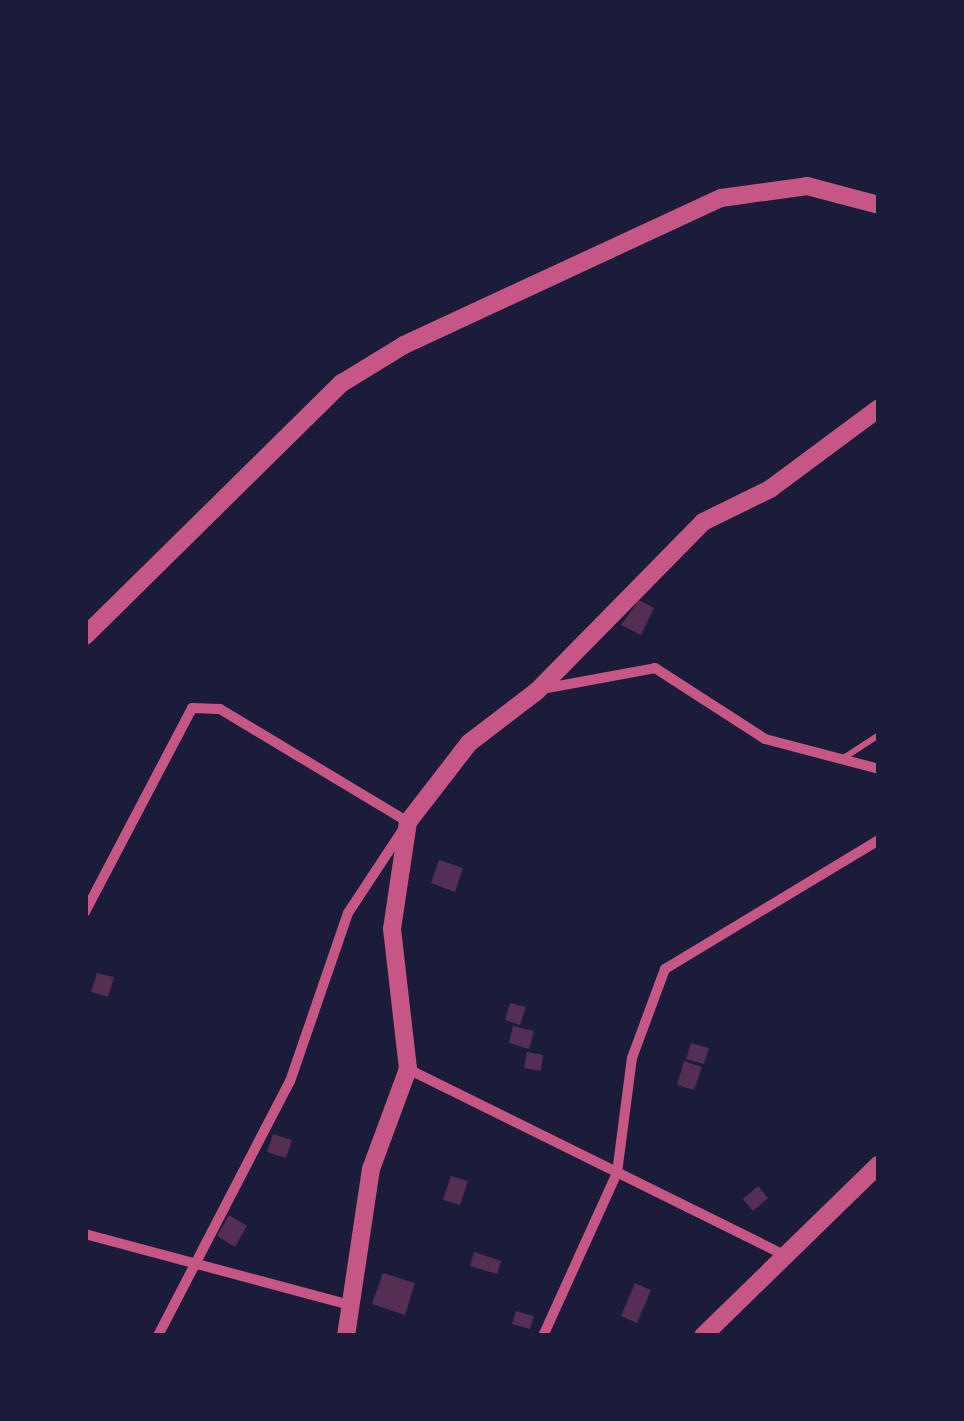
<!DOCTYPE html>
<style>
body{margin:0}
#map{position:relative;width:964px;height:1421px;overflow:hidden;background:#1b1b3a;font-family:Mulish,sans-serif}
div>[style]{position:absolute}
.building>*{inset:0;background:#542f53}
.service>*{height:6px;margin:-3px;padding:0 3px;transform-origin:3px;border-radius:3px;background:#c65784}
.minor>*{height:10px;margin:-5px;padding:0 5px;transform-origin:5px;border-radius:5px;background:#c65784}
.tertiary>*{height:18px;margin:-9px;padding:0 9px;transform-origin:9px;border-radius:9px;background:#c65784}
span{translate:-50% -50%;white-space:nowrap;text-align:center;line-height:1.15;-webkit-text-stroke:10px #1b1b3a;paint-order:stroke}
.frame{position:absolute;inset:0;border:88px solid #1b1b3a;pointer-events:none}
</style>
<div id="map">
<div class="building">
<div style="clip-path:polygon(639px 600px,654px 608px,641px 635px,621px 625px)"></div>
<div style="clip-path:polygon(439px 860px,463px 868px,455px 892px,431px 883px)"></div>
<div style="clip-path:polygon(97px 973px,114px 977px,108px 997px,91px 992px)"></div>
<div style="clip-path:polygon(510px 1003px,526px 1007px,520px 1025px,505px 1020px)"></div>
<div style="clip-path:polygon(513px 1026px,534px 1031px,529px 1049px,509px 1043px)"></div>
<div style="clip-path:polygon(691px 1043px,709px 1048px,704px 1064px,686px 1059px)"></div>
<div style="clip-path:polygon(527px 1052px,543px 1055px,541px 1071px,524px 1068px)"></div>
<div style="clip-path:polygon(684px 1061px,702px 1067px,694px 1090px,677px 1085px)"></div>
<div style="clip-path:polygon(273px 1134px,292px 1140px,286px 1158px,267px 1152px)"></div>
<div style="clip-path:polygon(451px 1176px,468px 1181px,460px 1205px,443px 1200px)"></div>
<div style="clip-path:polygon(758px 1186px,768px 1198px,753px 1211px,743px 1199px)"></div>
<div style="clip-path:polygon(229px 1215px,247px 1226px,235px 1247px,217px 1236px)"></div>
<div style="clip-path:polygon(474px 1252px,501px 1261px,497px 1274px,470px 1266px)"></div>
<div style="clip-path:polygon(383px 1273px,415px 1283px,405px 1315px,372px 1304px)"></div>
<div style="clip-path:polygon(635px 1283px,651px 1290px,637px 1323px,621px 1316px)"></div>
<div style="clip-path:polygon(516px 1311px,534px 1316px,530px 1329px,512px 1324px)"></div>
</div>
<div class="service">
<div style="left:842px;top:759px;width:44px;rotate:-33deg"></div>
</div>
<div class="minor">
<div style="left:542px;top:689px;width:115px;rotate:-10.5deg"></div>
<div style="left:655px;top:668px;width:131px;rotate:32.8deg"></div>
<div style="left:765px;top:739px;width:118px;rotate:14.7deg"></div>
<div style="left:85px;top:912px;width:230px;rotate:-62.3deg"></div>
<div style="left:192px;top:708px;width:28px;rotate:2deg"></div>
<div style="left:220px;top:709px;width:219px;rotate:31deg"></div>
<div style="left:408px;top:822px;width:109px;rotate:123.4deg"></div>
<div style="left:348px;top:913px;width:178px;rotate:109deg"></div>
<div style="left:290px;top:1081px;width:287px;rotate:117.4deg"></div>
<div style="left:408px;top:1069px;width:422px;rotate:26.3deg"></div>
<div style="left:85px;top:1234px;width:270px;rotate:15deg"></div>
<div style="left:543px;top:1336px;width:179px;rotate:-65.6deg"></div>
<div style="left:617px;top:1173px;width:116px;rotate:-82.6deg"></div>
<div style="left:632px;top:1058px;width:95px;rotate:-69.7deg"></div>
<div style="left:665px;top:969px;width:250px;rotate:-31.1deg"></div>
</div>
<div class="tertiary">
<div style="left:85px;top:636px;width:361px;rotate:-44.6deg"></div>
<div style="left:342px;top:383px;width:73px;rotate:-31.5deg"></div>
<div style="left:404px;top:345px;width:349px;rotate:-24.9deg"></div>
<div style="left:721px;top:198px;width:87px;rotate:-7.9deg"></div>
<div style="left:807px;top:186px;width:74px;rotate:14.8deg"></div>
<div style="left:346px;top:1336px;width:169px;rotate:-81.5deg"></div>
<div style="left:371px;top:1169px;width:107px;rotate:-69.7deg"></div>
<div style="left:408px;top:1069px;width:141px;rotate:-96.5deg"></div>
<div style="left:392px;top:929px;width:108px;rotate:-81.5deg"></div>
<div style="left:408px;top:822px;width:100px;rotate:-52.3deg"></div>
<div style="left:469px;top:743px;width:86px;rotate:-37.4deg"></div>
<div style="left:537px;top:691px;width:237px;rotate:-45.5deg"></div>
<div style="left:703px;top:522px;width:75px;rotate:-26.2deg"></div>
<div style="left:770px;top:489px;width:136px;rotate:-36.6deg"></div>
<div style="left:703px;top:1336px;width:246px;rotate:-44.3deg"></div>
</div>
<div class="frame"></div>
</div>
